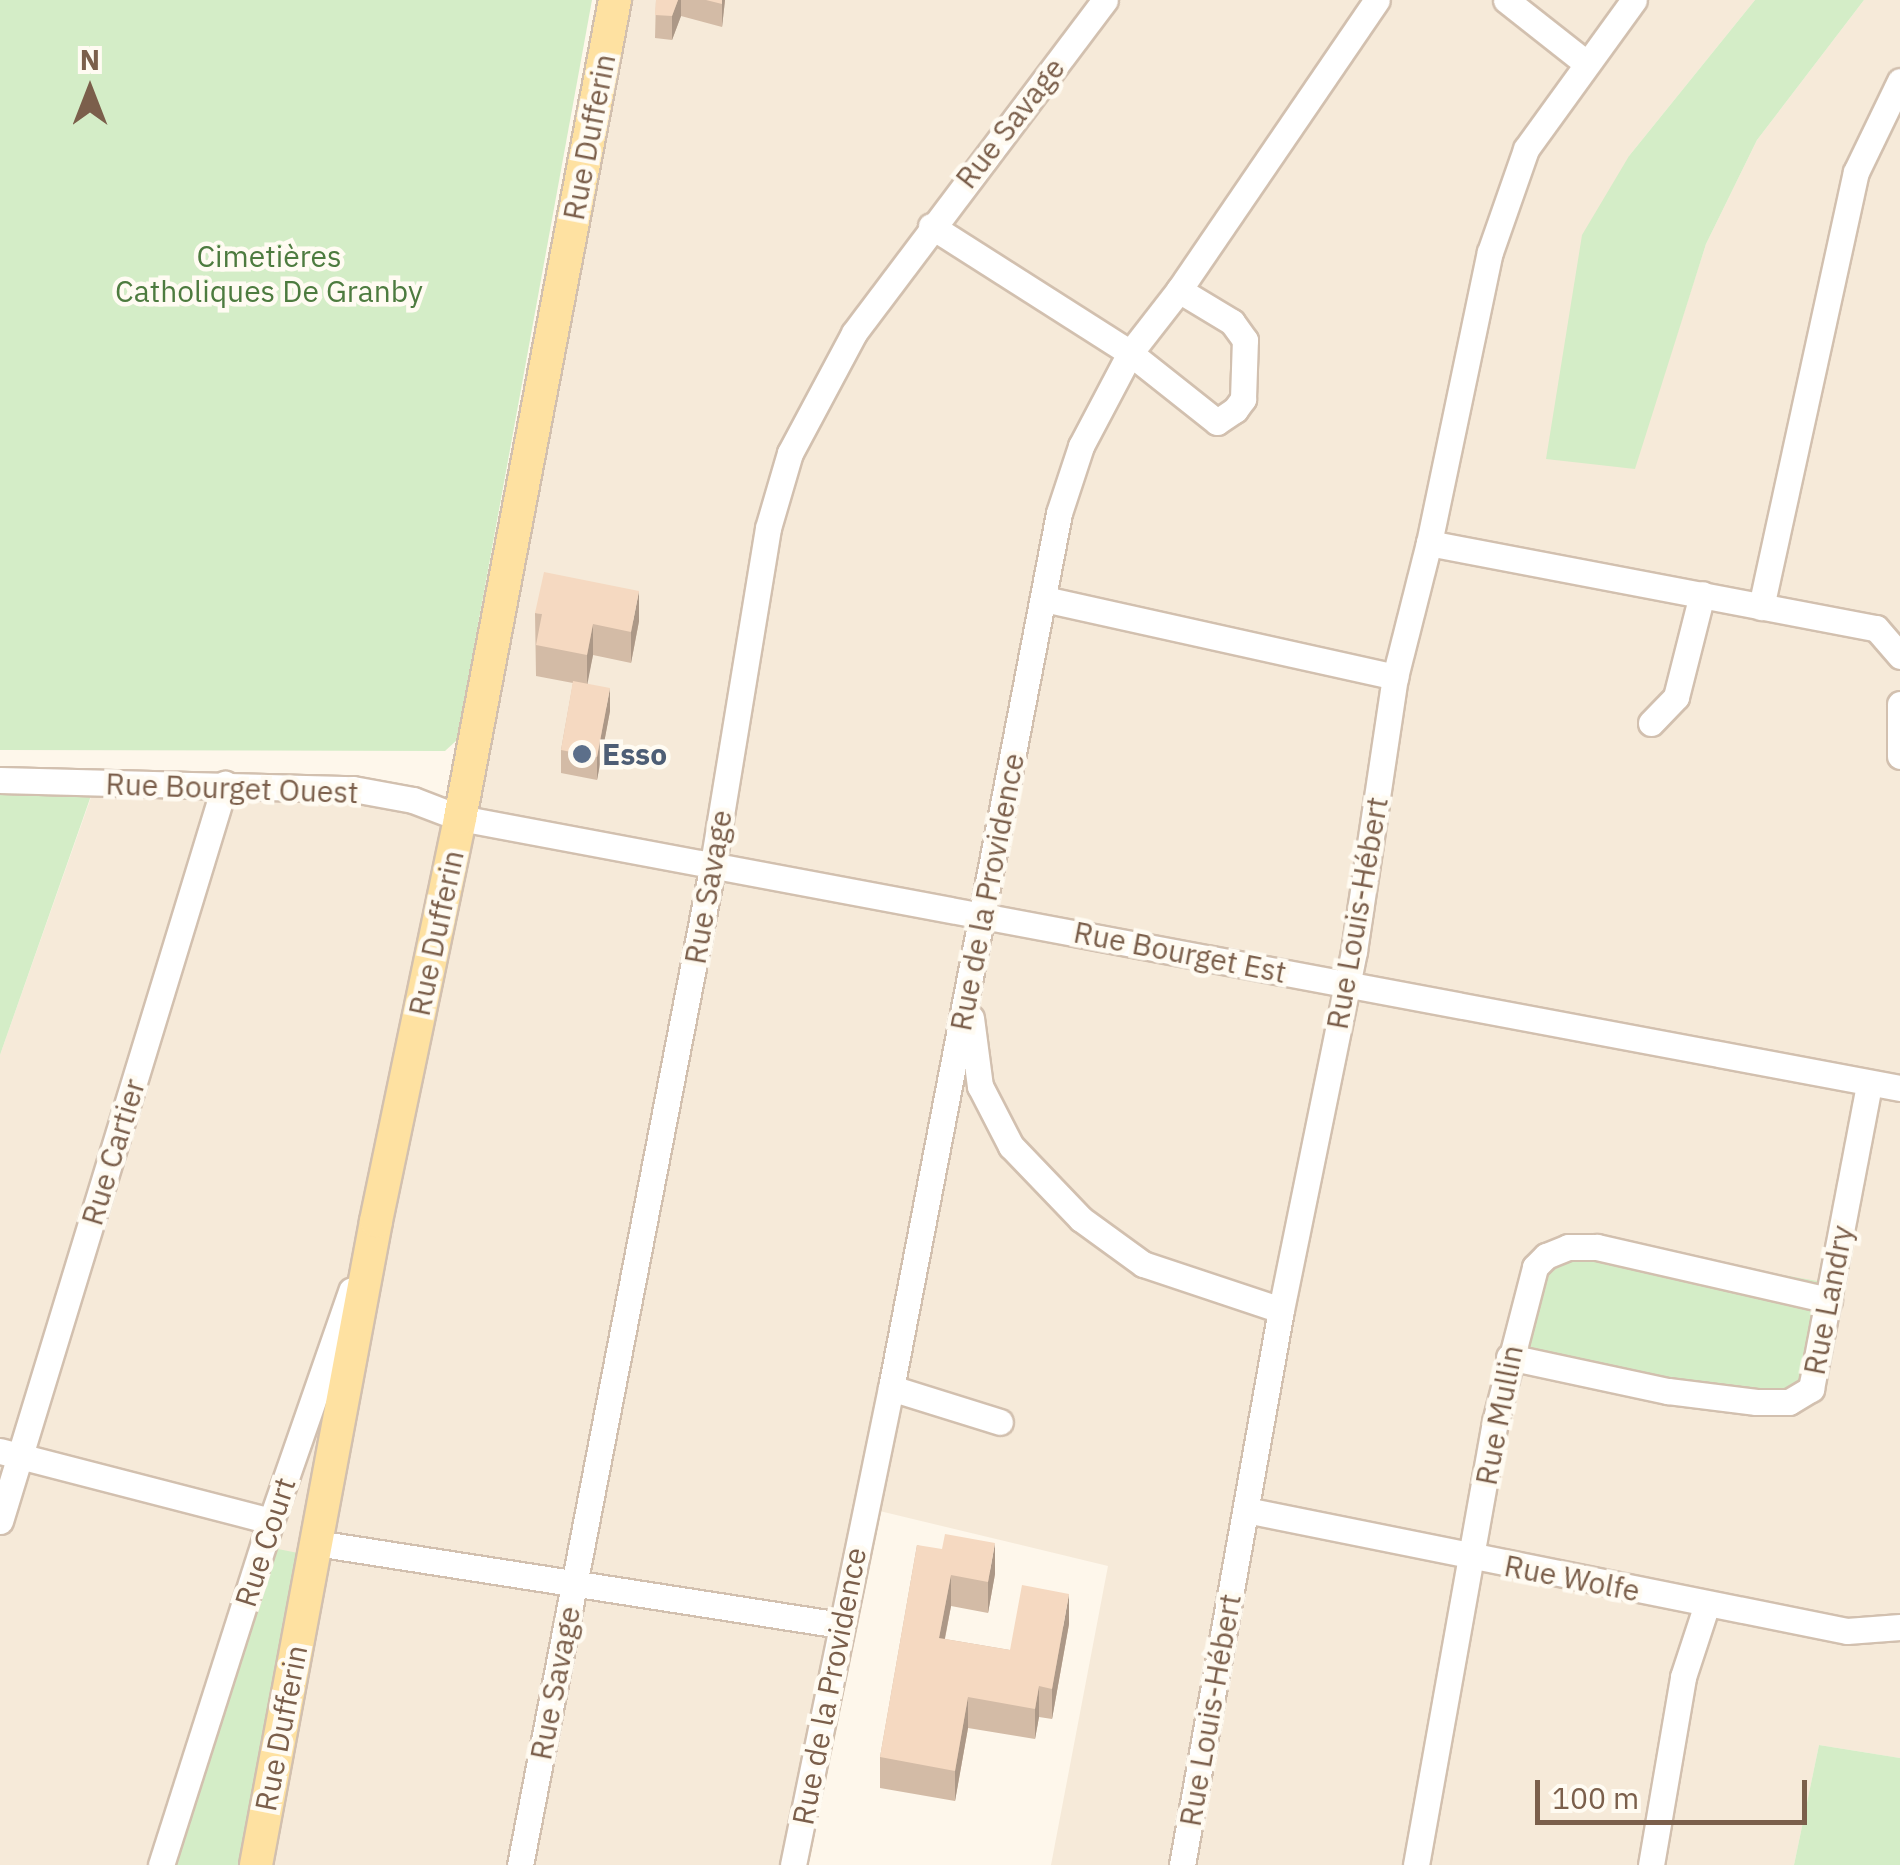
<!DOCTYPE html>
<meta charset="utf-8">
<style>
body{margin:0}
#map{position:relative;width:1900px;height:1865px;overflow:hidden;background:#fef7eb;font-family:"IBM Plex Sans",sans-serif}
div>[style]{position:absolute}
.residential>*{inset:0;background:#f6ead9}
.green>*{inset:0;background:#d4edc7}
.roads{filter:drop-shadow(2px 0 #d2c0af) drop-shadow(-2px 0 #d2c0af) drop-shadow(0 2px #d2c0af) drop-shadow(0 -2px #d2c0af)}
.minor>*{height:25px;margin:-12.5px;padding:0 12.5px;transform-origin:12.5px;border-radius:12.5px;background:#fff}
.major>*{height:32px;margin:-16px;padding:0 16px;transform-origin:16px;border-radius:16px;background:#fee1a1}
.wall>*{inset:0;background:#d3bba6}
.shaded-wall>*{inset:0;background:#ac9887}
.building>*{inset:0;background:#f5d9c1}
.dots>*{width:28px;height:28px;translate:-50% -50%;box-sizing:border-box;border:5px solid #fffbf2;border-radius:50%}
span{translate:-50% -50%;white-space:nowrap;text-align:center;line-height:1.15;-webkit-text-stroke:9px #fffbf2;paint-order:stroke}
.street-label{font-size:30px;color:#7b5f4b}
.park-label{font-size:30px;color:#4d7b3f}
.service-label{font-size:30px;color:#4e5e75;font-weight:700}
.left{translate:0 -50%;text-align:left}
.north{position:absolute;left:40px;top:40px;width:100px;height:100px;-webkit-text-stroke:8px #fffbf2;paint-order:stroke;rotate:0deg;font-size:28px;font-weight:700;line-height:40px;text-align:center;color:#7b5f4b}
.north::after{content:'';display:block;margin:auto;width:35px;height:45px;background:#7b5f4b;clip-path:polygon(50% 0,100% 100%,50% 72%,0 100%)}
.scale{position:absolute;left:1535px;top:1780px;width:272px;height:45px;box-sizing:border-box;border:5px solid #7b5f4b;border-top:0;padding-left:12px;font-size:30px;line-height:35px;white-space:nowrap;color:#7b5f4b;-webkit-text-stroke:8px #fffbf2;paint-order:stroke}
</style>
<div id="map">
<div class="residential">
<div style="clip-path:polygon(615px 0,1755px 0,1629px 156px,1634px 468px,1706px 244px,1757px 140px,1864px 0,1900px 0,1900px 1758px,1819px 1745px,1794px 1865px,1051px 1865px,1108px 1566px,863px 1507px,795px 1865px,0 1865px,0 1055px,96px 783px,353px 789px,459px 818px)"></div>
</div>
<div class="green">
<div style="clip-path:polygon(0 0,592px 0,457px 740px,445px 751px,0 750px)"></div>
<div style="clip-path:polygon(1755px 0,1864px 0,1757px 140px,1706px 244px,1635px 469px,1546px 459px,1582px 235px,1629px 156px)"></div>
<div style="clip-path:polygon(0 790px,93px 790px,0 1055px)"></div>
<div style="clip-path:polygon(1588px 1242px,1835px 1284px,1799px 1405px,1512px 1348px,1523px 1273px)"></div>
<div style="clip-path:polygon(263px 1546px,313px 1556px,252px 1865px,163px 1865px)"></div>
<div style="clip-path:polygon(1819px 1745px,1900px 1758px,1900px 1865px,1794px 1865px)"></div>
</div>
<div class="roads">
<div class="minor">
<div style="left:1506px;top:0;width:102px;rotate:38.2deg"></div>
<div style="left:931px;top:226px;width:236px;rotate:32.5deg"></div>
<div style="left:1130px;top:353px;width:111px;rotate:38.4deg"></div>
<div style="left:1217px;top:422px;width:22px;rotate:-34deg"></div>
<div style="left:1235px;top:410px;width:14px;rotate:-54deg"></div>
<div style="left:1243px;top:399px;width:59px;rotate:-88.1deg"></div>
<div style="left:1245px;top:340px;width:22px;rotate:-126deg"></div>
<div style="left:1232px;top:322px;width:62px;rotate:-148.9deg"></div>
<div style="left:1429px;top:543px;width:455px;rotate:10.8deg"></div>
<div style="left:1876px;top:628px;width:37px;rotate:49deg"></div>
<div style="left:1044px;top:599px;width:360px;rotate:12.5deg"></div>
<div style="left:1761px;top:607px;width:445px;rotate:-77.7deg"></div>
<div style="left:1856px;top:172px;width:101px;rotate:-64.2deg"></div>
<div style="left:1900px;top:704px;width:52px;rotate:90deg"></div>
<div style="left:1651px;top:723px;width:36px;rotate:-46deg"></div>
<div style="left:1676px;top:697px;width:106px;rotate:-75.8deg"></div>
<div style="left:0;top:780px;width:353px;rotate:1.5deg"></div>
<div style="left:353px;top:789px;width:61px;rotate:10.4deg"></div>
<div style="left:413px;top:800px;width:50px;rotate:21deg"></div>
<div style="left:460px;top:818px;width:1465px;rotate:10.62deg"></div>
<div style="left:971px;top:1018px;width:69px;rotate:82.5deg"></div>
<div style="left:980px;top:1086px;width:68px;rotate:62.7deg"></div>
<div style="left:1011px;top:1146px;width:101px;rotate:46.2deg"></div>
<div style="left:1081px;top:1219px;width:77px;rotate:36deg"></div>
<div style="left:1143px;top:1264px;width:145px;rotate:18.4deg"></div>
<div style="left:1509px;top:1357px;width:163px;rotate:12.1deg"></div>
<div style="left:1668px;top:1391px;width:89px;rotate:7.1deg"></div>
<div style="left:1756px;top:1402px;width:33px"></div>
<div style="left:1789px;top:1402px;width:26px;rotate:-31deg"></div>
<div style="left:1811px;top:1389px;width:310px;rotate:-79.2deg"></div>
<div style="left:891px;top:1388px;width:114px;rotate:17.3deg"></div>
<div style="left:0;top:1451px;width:280px;rotate:14.5deg"></div>
<div style="left:1246px;top:1510px;width:613px;rotate:11.38deg"></div>
<div style="left:1847px;top:1631px;width:53px;rotate:-4.3deg"></div>
<div style="left:0;top:1521px;width:771px;rotate:-73.02deg"></div>
<div style="left:316px;top:1543px;width:530px;rotate:8.89deg"></div>
<div style="left:161px;top:1865px;width:361px;rotate:-72.3deg"></div>
<div style="left:271px;top:1521px;width:244px;rotate:-70.8deg"></div>
<div style="left:520px;top:1865px;width:1019px;rotate:-79.09deg"></div>
<div style="left:713px;top:864px;width:340px;rotate:-80.7deg"></div>
<div style="left:768px;top:528px;width:78px;rotate:-73.7deg"></div>
<div style="left:790px;top:453px;width:136px;rotate:-61.9deg"></div>
<div style="left:854px;top:333px;width:417px;rotate:-53deg"></div>
<div style="left:793px;top:1865px;width:487px;rotate:-78.4deg"></div>
<div style="left:891px;top:1388px;width:891px;rotate:-79.13deg"></div>
<div style="left:1059px;top:513px;width:71px;rotate:-71.8deg"></div>
<div style="left:1081px;top:446px;width:105px;rotate:-62.2deg"></div>
<div style="left:1130px;top:353px;width:80px;rotate:-52.1deg"></div>
<div style="left:1179px;top:290px;width:351px;rotate:-55.7deg"></div>
<div style="left:1182px;top:1865px;width:564px;rotate:-79.89deg"></div>
<div style="left:1281px;top:1310px;width:366px;rotate:-78.5deg"></div>
<div style="left:1354px;top:951px;width:277px;rotate:-81.5deg"></div>
<div style="left:1395px;top:677px;width:138px;rotate:-75.8deg"></div>
<div style="left:1429px;top:543px;width:297px;rotate:-78.2deg"></div>
<div style="left:1490px;top:252px;width:109px;rotate:-70.7deg"></div>
<div style="left:1526px;top:149px;width:184px;rotate:-54.1deg"></div>
<div style="left:1416px;top:1865px;width:450px;rotate:-79.9deg"></div>
<div style="left:1495px;top:1422px;width:160px;rotate:-75.5deg"></div>
<div style="left:1535px;top:1267px;width:16px;rotate:-45deg"></div>
<div style="left:1546px;top:1256px;width:24px;rotate:-22deg"></div>
<div style="left:1568px;top:1247px;width:29px"></div>
<div style="left:1597px;top:1247px;width:238px;rotate:12.9deg"></div>
<div style="left:1651px;top:1865px;width:191px;rotate:-80.3deg"></div>
<div style="left:1683px;top:1677px;width:77px;rotate:-71.8deg"></div>
</div>
<div class="major">
<div style="left:256px;top:1865px;width:655px;rotate:-79.44deg"></div>
<div style="left:376px;top:1221px;width:412px;rotate:-78.2deg"></div>
<div style="left:460px;top:818px;width:833px;rotate:-79.27deg"></div>
</div>
</div>
<div class="wall">
<div style="clip-path:polygon(656px 0,725px 0,722px 27px,681px 16px,672px 40px,655px 38px)"></div>
<div style="clip-path:polygon(535px 613px,639px 621px,631px 663px,593px 655px,587px 683px,610px 711px,597px 780px,561px 773px,561px 750px,573px 683px,536px 676px)"></div>
<div style="clip-path:polygon(917px 1545px,995px 1574px,988px 1613px,951px 1606px,945px 1639px,1010px 1650px,1069px 1624px,1052px 1719px,1039px 1717px,1035px 1739px,968px 1728px,955px 1801px,880px 1788px,880px 1757px)"></div>
</div>
<div class="shaded-wall">
<div style="clip-path:polygon(678px 0,681px 0,681px 16px,672px 40px,672px 16px)"></div>
<div style="clip-path:polygon(722px 0,725px 0,722px 27px)"></div>
<div style="clip-path:polygon(639px 591px,639px 621px,631px 663px,631px 632px)"></div>
<div style="clip-path:polygon(593px 624px,593px 655px,587px 686px,587px 655px)"></div>
<div style="clip-path:polygon(610px 688px,610px 711px,597px 780px,597px 757px)"></div>
<div style="clip-path:polygon(995px 1543px,995px 1574px,988px 1613px,988px 1582px)"></div>
<div style="clip-path:polygon(951px 1575px,951px 1606px,939px 1668px,939px 1638px)"></div>
<div style="clip-path:polygon(1069px 1594px,1069px 1624px,1052px 1719px,1052px 1689px)"></div>
<div style="clip-path:polygon(1039px 1686px,1039px 1717px,1035px 1739px,1035px 1709px)"></div>
<div style="clip-path:polygon(968px 1697px,968px 1728px,955px 1801px,955px 1771px)"></div>
</div>
<div class="building">
<div style="clip-path:polygon(656px 0,678px 0,672px 16px,655px 15px)"></div>
<div style="clip-path:polygon(706px 0,722px 0,722px 4px)"></div>
<div style="clip-path:polygon(544px 572px,639px 591px,631px 632px,593px 624px,587px 655px,536px 645px,542px 614px,535px 613px)"></div>
<div style="clip-path:polygon(573px 681px,610px 688px,597px 757px,561px 750px)"></div>
<div style="clip-path:polygon(945px 1534px,995px 1543px,988px 1582px,951px 1575px,939px 1638px,1010px 1650px,1022px 1585px,1069px 1594px,1052px 1689px,1039px 1686px,1035px 1709px,968px 1697px,955px 1771px,880px 1757px,917px 1545px,942px 1549px)"></div>
</div>
<div class="dots">
<div style="left:582px;top:754px;background:#5c6f8a"></div>
</div>
<div class="street-label">
<span style="left:1010px;top:123px;rotate:-52deg">Rue Savage</span>
<span style="left:589px;top:137px;rotate:-79deg">Rue Dufferin</span>
<span style="left:232px;top:788px;rotate:2deg">Rue Bourget Ouest</span>
<span style="left:708px;top:887px;rotate:-80deg">Rue Savage</span>
<span style="left:987px;top:892px;rotate:-79deg">Rue de la Providence</span>
<span style="left:1357px;top:913px;rotate:-80deg">Rue Louis-Hébert</span>
<span style="left:436px;top:933px;rotate:-78deg">Rue Dufferin</span>
<span style="left:1180px;top:952px;rotate:11deg">Rue Bourget Est</span>
<span style="left:113px;top:1152px;rotate:-73deg">Rue Cartier</span>
<span style="left:1828px;top:1300px;rotate:-79deg">Rue Landry</span>
<span style="left:1499px;top:1415px;rotate:-79deg">Rue Mullin</span>
<span style="left:265px;top:1542px;rotate:-72deg">Rue Court</span>
<span style="left:1572px;top:1578px;rotate:11deg">Rue Wolfe</span>
<span style="left:555px;top:1683px;rotate:-79deg">Rue Savage</span>
<span style="left:829px;top:1686px;rotate:-79deg">Rue de la Providence</span>
<span style="left:1210px;top:1710px;rotate:-80deg">Rue Louis-Hébert</span>
<span style="left:281px;top:1728px;rotate:-79deg">Rue Dufferin</span>
</div>
<div class="park-label">
<span style="left:269px;top:273px">Cimetières<br>Catholiques De Granby</span>
</div>
<div class="service-label">
<span class="left" style="left:602px;top:754px">Esso</span>
</div>
<div class="north">N</div>
<div class="scale">100 m</div>
</div>
